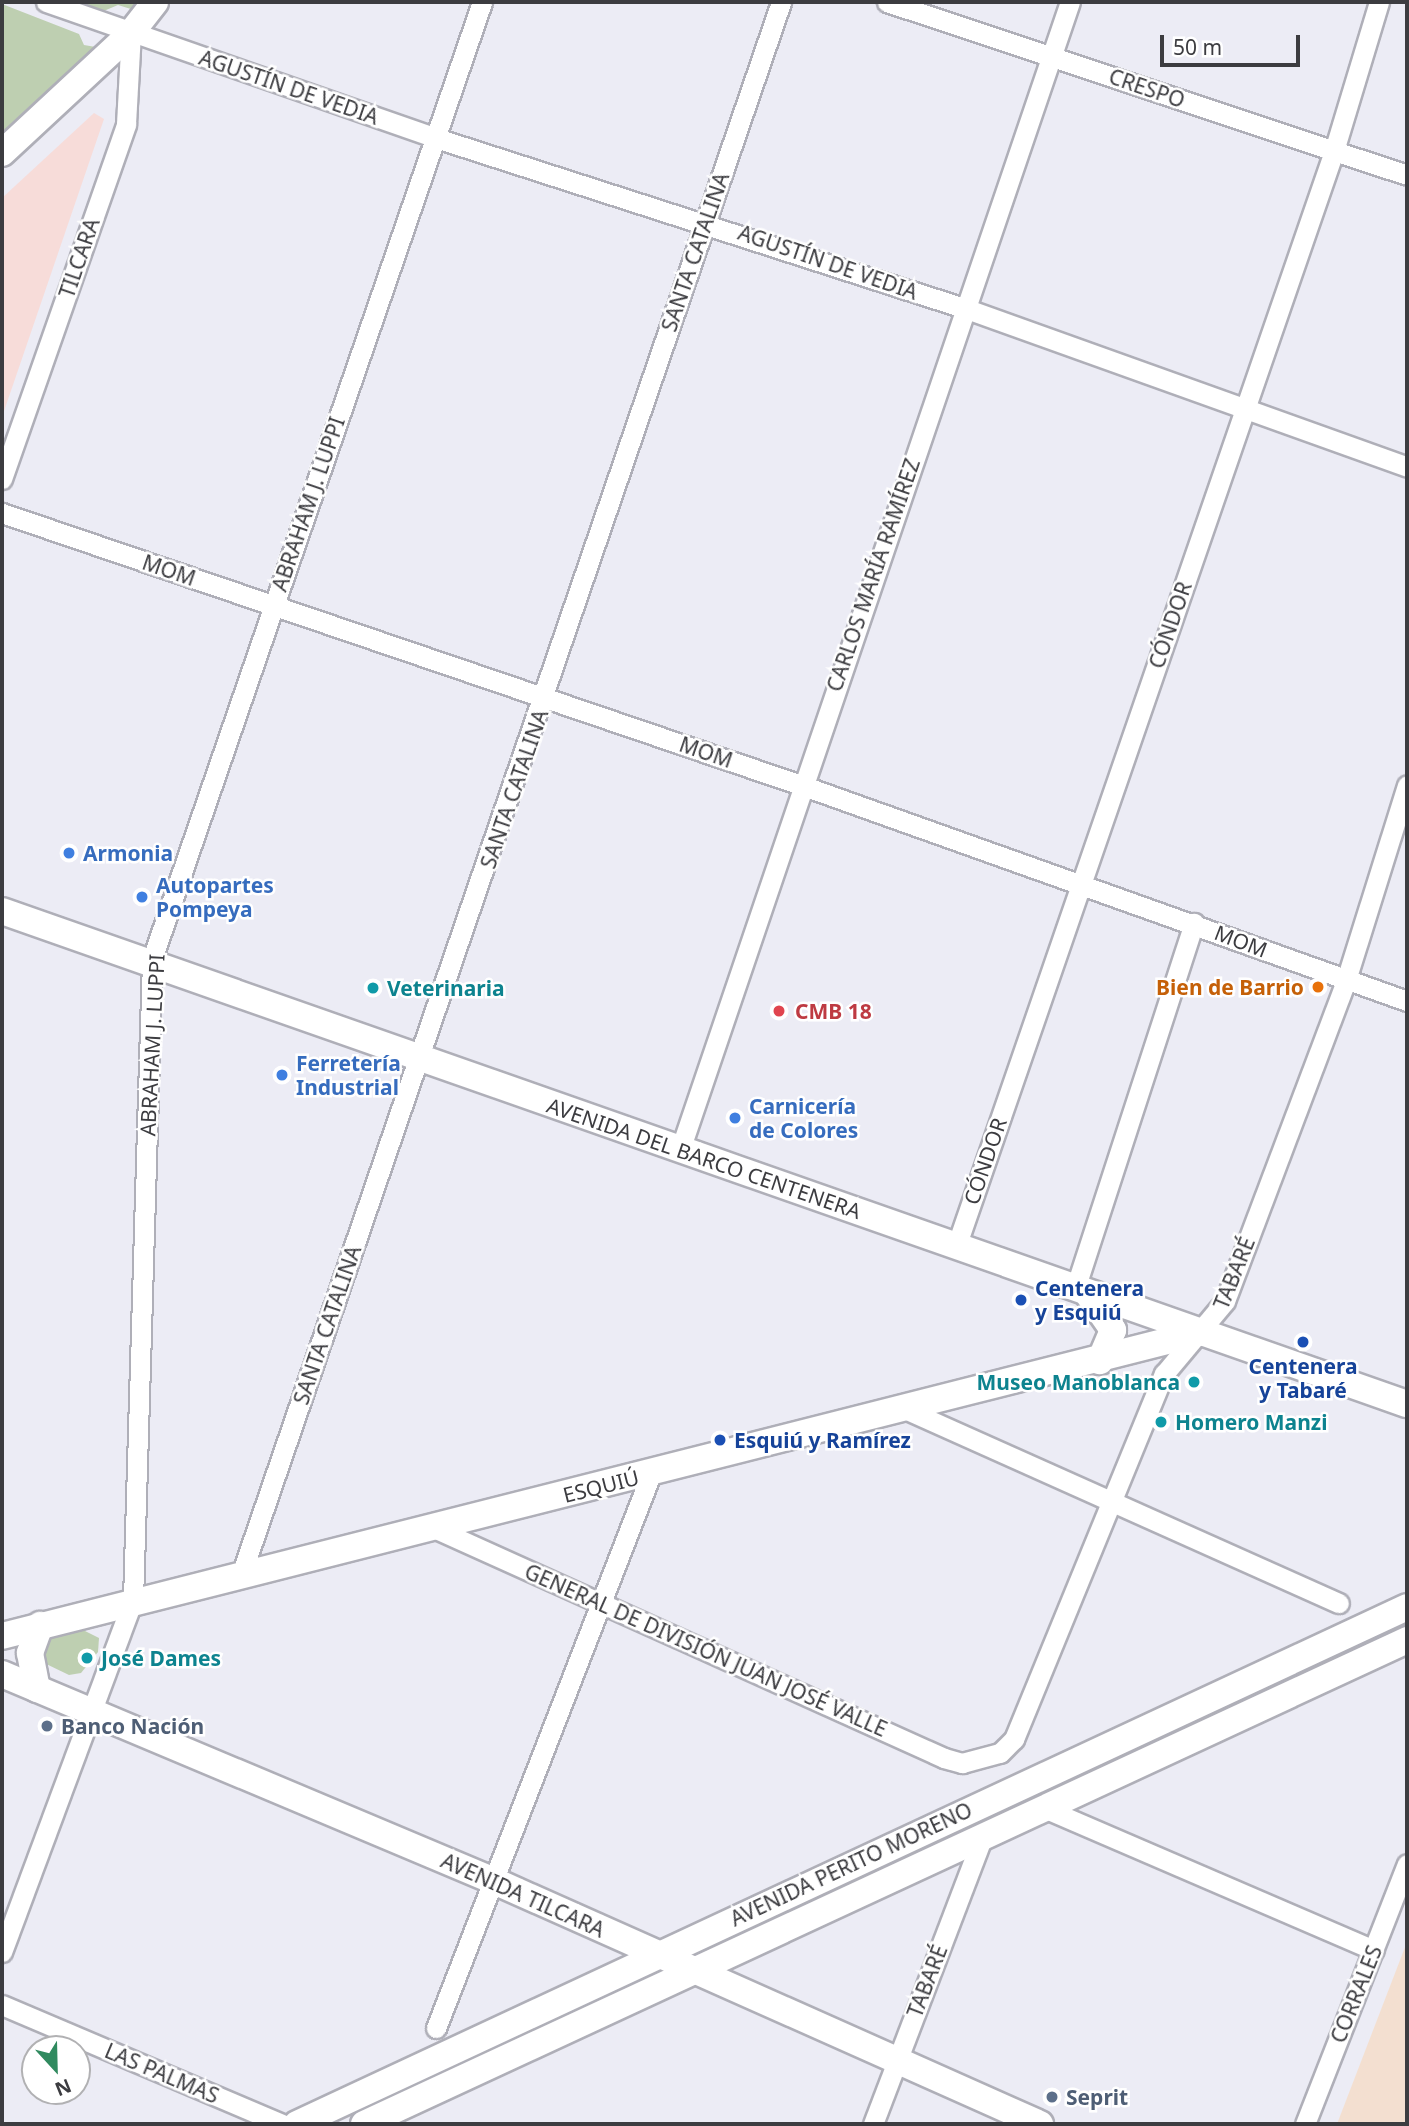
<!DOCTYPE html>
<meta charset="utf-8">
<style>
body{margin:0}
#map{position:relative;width:1409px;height:2126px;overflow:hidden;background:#ececf5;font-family:"Noto Sans",sans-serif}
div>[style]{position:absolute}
.industrial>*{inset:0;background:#f3dfd0}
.education>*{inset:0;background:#f7dcd9}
.green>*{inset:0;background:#becfb1}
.roads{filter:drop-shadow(2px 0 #afafb8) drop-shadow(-2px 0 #afafb8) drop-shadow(0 2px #afafb8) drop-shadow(0 -2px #afafb8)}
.street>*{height:19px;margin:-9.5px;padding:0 9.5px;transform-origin:9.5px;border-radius:9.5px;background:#fff}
.secondary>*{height:26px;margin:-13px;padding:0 13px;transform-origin:13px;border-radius:13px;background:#fff}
.dots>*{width:19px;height:19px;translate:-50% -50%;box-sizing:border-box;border:4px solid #fff;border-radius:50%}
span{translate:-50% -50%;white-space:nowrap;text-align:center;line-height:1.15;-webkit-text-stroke:5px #fff;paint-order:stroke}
.street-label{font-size:21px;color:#3c3c40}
.shop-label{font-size:21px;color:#366cbe;font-weight:700}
.left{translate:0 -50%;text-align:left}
.food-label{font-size:21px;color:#c56008;font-weight:700}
.right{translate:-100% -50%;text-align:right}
.culture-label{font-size:21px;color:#0d838f;font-weight:700}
.health-label{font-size:21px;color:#be3a42;font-weight:700}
.transit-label{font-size:21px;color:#164399;font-weight:700}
.service-label{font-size:21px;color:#4e5e75;font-weight:700}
.frame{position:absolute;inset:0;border:4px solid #3c3c40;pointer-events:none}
.north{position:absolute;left:21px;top:2035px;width:70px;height:70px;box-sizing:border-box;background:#fff;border:2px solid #b1b1b3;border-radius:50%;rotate:158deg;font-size:19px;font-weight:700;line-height:28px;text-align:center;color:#3c3c40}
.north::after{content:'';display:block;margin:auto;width:24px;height:32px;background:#308a5f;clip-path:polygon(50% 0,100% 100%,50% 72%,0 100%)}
.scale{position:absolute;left:1160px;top:35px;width:140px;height:32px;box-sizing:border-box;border:4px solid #3c3c40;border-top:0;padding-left:9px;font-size:21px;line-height:24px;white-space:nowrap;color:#3c3c40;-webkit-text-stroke:5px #fff;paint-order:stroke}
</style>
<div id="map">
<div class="industrial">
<div style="clip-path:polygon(1407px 1942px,1407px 2124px,1337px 2124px)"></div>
</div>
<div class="education">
<div style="clip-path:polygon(94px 113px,104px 119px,2px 417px,2px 198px)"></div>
</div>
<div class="green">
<div style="clip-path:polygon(67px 2px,140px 2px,134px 10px,118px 5px,99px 13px)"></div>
<div style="clip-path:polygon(2px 4px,79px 34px,84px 45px,113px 50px,2px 137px)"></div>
<div style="clip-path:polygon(83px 1630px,99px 1638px,98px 1652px,81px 1673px,69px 1675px,40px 1661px,46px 1639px)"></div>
</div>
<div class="roads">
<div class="street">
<div style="left:46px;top:2px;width:413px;rotate:19.2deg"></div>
<div style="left:436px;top:138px;width:555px;rotate:17.85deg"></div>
<div style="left:964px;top:308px;width:471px;rotate:19.7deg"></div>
<div style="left:887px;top:2px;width:548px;rotate:18.4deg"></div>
<div style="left:2px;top:479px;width:376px;rotate:-70.7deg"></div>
<div style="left:126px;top:124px;width:91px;rotate:-86.9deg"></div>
<div style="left:2px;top:513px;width:844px;rotate:18.8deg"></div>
<div style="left:801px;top:785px;width:643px;rotate:19.62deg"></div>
<div style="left:680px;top:1150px;width:1212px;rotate:-71.24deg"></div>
<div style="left:956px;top:1247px;width:1159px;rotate:-70.97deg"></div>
<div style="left:1334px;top:151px;width:156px;rotate:-73.2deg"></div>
<div style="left:1075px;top:1289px;width:385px;rotate:-72deg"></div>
<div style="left:907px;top:1410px;width:473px;rotate:24.1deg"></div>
<div style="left:434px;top:1528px;width:559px;rotate:24.27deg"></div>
<div style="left:944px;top:1758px;width:19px;rotate:16deg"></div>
<div style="left:962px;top:1763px;width:39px;rotate:-15deg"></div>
<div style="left:1000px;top:1753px;width:20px;rotate:-45deg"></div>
<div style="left:1014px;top:1739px;width:395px;rotate:-67.7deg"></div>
<div style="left:1164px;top:1374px;width:95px;rotate:-50.1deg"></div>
<div style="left:1225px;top:1301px;width:343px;rotate:-69.3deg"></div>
<div style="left:1346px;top:980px;width:204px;rotate:-72.6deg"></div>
<div style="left:241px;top:1575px;width:1663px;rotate:-71.05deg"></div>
<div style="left:1044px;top:1808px;width:359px;rotate:23.3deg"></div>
<div style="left:2px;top:1952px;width:376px;rotate:-69.6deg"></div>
<div style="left:133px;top:1600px;width:641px;rotate:-88.3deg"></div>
<div style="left:152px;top:959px;width:1012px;rotate:-70.97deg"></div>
<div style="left:2px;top:2005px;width:305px;rotate:23deg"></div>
<div style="left:436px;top:2028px;width:594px;rotate:-68.79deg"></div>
<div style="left:873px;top:2124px;width:306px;rotate:-69.1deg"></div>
<div style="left:1305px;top:2124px;width:279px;rotate:-68.6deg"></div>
</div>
<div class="secondary">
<div style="left:2px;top:153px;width:176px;rotate:-42.9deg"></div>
<div style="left:131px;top:33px;width:39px;rotate:-52deg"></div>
<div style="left:2px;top:911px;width:1489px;rotate:19.34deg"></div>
<div style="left:1088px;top:1294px;width:44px;rotate:55.2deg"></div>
<div style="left:1113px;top:1330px;width:34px;rotate:113deg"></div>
<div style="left:2px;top:1636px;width:1235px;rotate:-14.21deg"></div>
<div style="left:2px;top:1674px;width:532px;rotate:22.8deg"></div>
<div style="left:492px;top:1880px;width:600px;rotate:24deg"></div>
<div style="left:37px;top:1689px;width:37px;rotate:-101deg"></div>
<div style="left:30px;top:1653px;width:30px;rotate:-70deg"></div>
<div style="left:297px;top:2124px;width:1224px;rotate:-24.97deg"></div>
<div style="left:364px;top:2124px;width:1150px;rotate:-24.89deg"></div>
</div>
</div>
<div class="dots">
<div style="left:69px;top:853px;background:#3f7fe0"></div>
<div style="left:142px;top:897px;background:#3f7fe0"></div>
<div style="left:1318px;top:987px;background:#e8710a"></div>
<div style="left:373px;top:988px;background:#0f9aa8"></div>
<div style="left:779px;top:1011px;background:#e0444e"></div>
<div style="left:282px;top:1075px;background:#3f7fe0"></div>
<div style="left:735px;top:1118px;background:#3f7fe0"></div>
<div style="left:1021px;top:1300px;background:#1a4fb4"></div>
<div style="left:1303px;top:1342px;background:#1a4fb4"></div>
<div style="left:1194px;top:1382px;background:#0f9aa8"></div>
<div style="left:1161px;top:1422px;background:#0f9aa8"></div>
<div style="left:720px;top:1440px;background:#1a4fb4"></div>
<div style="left:87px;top:1658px;background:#0f9aa8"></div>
<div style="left:47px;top:1726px;background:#5c6f8a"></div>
<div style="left:1052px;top:2097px;background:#5c6f8a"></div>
</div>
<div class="street-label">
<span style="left:289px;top:87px;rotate:19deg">AGUSTÍN DE VEDIA</span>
<span style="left:1147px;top:88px;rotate:19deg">CRESPO</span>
<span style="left:695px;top:252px;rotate:-71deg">SANTA CATALINA</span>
<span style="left:79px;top:258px;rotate:-71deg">TILCARA</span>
<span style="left:828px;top:262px;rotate:19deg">AGUSTÍN DE VEDIA</span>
<span style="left:308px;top:504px;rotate:-71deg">ABRAHAM J. LUPPI</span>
<span style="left:169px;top:570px;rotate:19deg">MOM</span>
<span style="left:873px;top:575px;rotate:-71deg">CARLOS MARÍA RAMÍREZ</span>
<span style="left:1170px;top:625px;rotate:-71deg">CÓNDOR</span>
<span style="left:706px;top:752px;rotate:19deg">MOM</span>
<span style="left:514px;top:789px;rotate:-71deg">SANTA CATALINA</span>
<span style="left:1241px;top:941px;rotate:21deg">MOM</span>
<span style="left:152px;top:1045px;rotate:-87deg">ABRAHAM J. LUPPI</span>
<span style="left:704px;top:1158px;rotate:19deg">AVENIDA DEL BARCO CENTENERA</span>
<span style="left:985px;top:1161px;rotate:-71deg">CÓNDOR</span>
<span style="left:1234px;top:1273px;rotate:-68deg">TABARÉ</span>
<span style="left:327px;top:1325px;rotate:-71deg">SANTA CATALINA</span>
<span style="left:601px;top:1486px;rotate:-14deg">ESQUIÚ</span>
<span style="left:706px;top:1650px;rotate:24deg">GENERAL DE DIVISIÓN JUAN JOSÉ VALLE</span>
<span style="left:851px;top:1864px;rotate:-25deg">AVENIDA PERITO MORENO</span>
<span style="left:523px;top:1895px;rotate:24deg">AVENIDA TILCARA</span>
<span style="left:927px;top:1981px;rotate:-69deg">TABARÉ</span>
<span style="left:1356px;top:1994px;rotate:-68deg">CORRALES</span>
<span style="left:162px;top:2073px;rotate:23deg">LAS PALMAS</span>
</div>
<div class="shop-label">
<span class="left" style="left:83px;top:853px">Armonia</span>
<span class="left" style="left:156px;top:897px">Autopartes<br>Pompeya</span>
<span class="left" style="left:296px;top:1075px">Ferretería<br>Industrial</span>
<span class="left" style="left:749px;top:1118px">Carnicería<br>de Colores</span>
</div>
<div class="food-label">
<span class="right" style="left:1304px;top:987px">Bien de Barrio</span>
</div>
<div class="culture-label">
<span class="left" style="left:387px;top:988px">Veterinaria</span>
<span class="right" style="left:1180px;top:1382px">Museo Manoblanca</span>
<span class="left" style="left:1175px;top:1422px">Homero Manzi</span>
<span class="left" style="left:101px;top:1658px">José Dames</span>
</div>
<div class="health-label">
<span class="left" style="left:795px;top:1011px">CMB 18</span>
</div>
<div class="transit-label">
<span class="left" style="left:1035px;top:1300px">Centenera<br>y Esquiú</span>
<span style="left:1303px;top:1378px">Centenera<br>y Tabaré</span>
<span class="left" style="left:734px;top:1440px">Esquiú y Ramírez</span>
</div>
<div class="service-label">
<span class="left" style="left:61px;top:1726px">Banco Nación</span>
<span class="left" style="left:1066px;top:2097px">Seprit</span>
</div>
<div class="frame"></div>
<div class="north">N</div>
<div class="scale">50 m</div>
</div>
